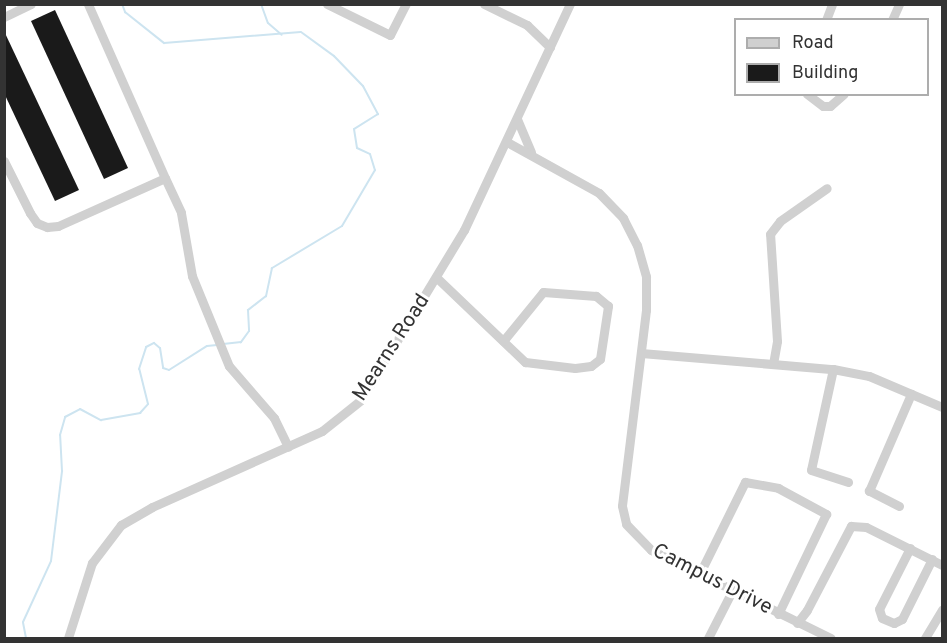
<!DOCTYPE html>
<style>
body{margin:0}
#map{position:relative;width:947px;height:643px;overflow:hidden;background:#fff;font-family:Overpass,sans-serif}
div>[style]{position:absolute}
.stream>*{height:2px;margin:-1px;padding:0 1px;transform-origin:1px;border-radius:1px;background:#cde4f0}
.building>*{inset:0;background:#1a1a1a}
.minor>*{height:9px;margin:-4.5px;padding:0 4.5px;transform-origin:4.5px;border-radius:4.5px;background:#d0d0d0}
span{translate:-50% -50%;white-space:nowrap;text-align:center;line-height:1.15;-webkit-text-stroke:6px #fff;paint-order:stroke}
.street-label{font-size:21px;color:#333}
.frame{position:absolute;inset:0;border:6px solid #333;pointer-events:none}
.legend{position:absolute;left:734px;top:18px;width:195px;height:78px;box-sizing:border-box;background:#fff;border:2px solid #adadad;margin:0;padding:8px 10px;list-style:none;font-size:18px;color:#333}
.legend li{display:flex;align-items:center;gap:12px;height:30px}
.legend b{width:30px;border:2px solid #adadad}
</style>
<div id="map">
<div class="stream">
<div style="left:122px;top:4px;width:9px;rotate:69deg"></div>
<div style="left:125px;top:12px;width:50px;rotate:38.5deg"></div>
<div style="left:164px;top:43px;width:137px;rotate:-4.6deg"></div>
<div style="left:301px;top:32px;width:41px;rotate:36deg"></div>
<div style="left:334px;top:56px;width:42px;rotate:46deg"></div>
<div style="left:363px;top:86px;width:32px;rotate:62deg"></div>
<div style="left:378px;top:114px;width:28px;rotate:148deg"></div>
<div style="left:354px;top:129px;width:19px;rotate:81deg"></div>
<div style="left:357px;top:148px;width:14px;rotate:25deg"></div>
<div style="left:370px;top:154px;width:17px;rotate:73deg"></div>
<div style="left:375px;top:170px;width:65px;rotate:120.5deg"></div>
<div style="left:342px;top:226px;width:82px;rotate:149deg"></div>
<div style="left:272px;top:268px;width:29px;rotate:102deg"></div>
<div style="left:266px;top:296px;width:23px;rotate:142deg"></div>
<div style="left:248px;top:310px;width:21px;rotate:87deg"></div>
<div style="left:249px;top:331px;width:14px;rotate:126deg"></div>
<div style="left:241px;top:342px;width:18px;rotate:174deg"></div>
<div style="left:261px;top:4px;width:20px;rotate:70deg"></div>
<div style="left:268px;top:23px;width:18px;rotate:41deg"></div>
<div style="left:26px;top:638px;width:16px;rotate:-101deg"></div>
<div style="left:23px;top:622px;width:67px;rotate:-65.3deg"></div>
<div style="left:51px;top:561px;width:91px;rotate:-83deg"></div>
<div style="left:62px;top:471px;width:36px;rotate:-93deg"></div>
<div style="left:60px;top:435px;width:19px;rotate:-74deg"></div>
<div style="left:65px;top:417px;width:17px;rotate:-28deg"></div>
<div style="left:80px;top:409px;width:24px;rotate:28deg"></div>
<div style="left:101px;top:420px;width:40px;rotate:-10deg"></div>
<div style="left:140px;top:413px;width:12px;rotate:-48deg"></div>
<div style="left:148px;top:404px;width:36px;rotate:-104deg"></div>
<div style="left:139px;top:369px;width:23px;rotate:-72deg"></div>
<div style="left:146px;top:347px;width:9px;rotate:-27deg"></div>
<div style="left:154px;top:343px;width:8px;rotate:40deg"></div>
<div style="left:160px;top:348px;width:20px;rotate:81deg"></div>
<div style="left:163px;top:368px;width:6px;rotate:18deg"></div>
<div style="left:169px;top:370px;width:45px;rotate:-32.3deg"></div>
<div style="left:207px;top:346px;width:10px;rotate:-6deg"></div>
</div>
<div class="building">
<div style="clip-path:polygon(55px 10px,128px 168px,104px 179px,31px 21px)"></div>
<div style="clip-path:polygon(4px 31px,79px 190px,55px 201px,4px 93px)"></div>
</div>
<div class="minor">
<div style="left:327px;top:4px;width:70px;rotate:26.2deg"></div>
<div style="left:390px;top:35px;width:35px;rotate:-63deg"></div>
<div style="left:484px;top:4px;width:48px;rotate:26deg"></div>
<div style="left:527px;top:25px;width:32px;rotate:44deg"></div>
<div style="left:4px;top:17px;width:30px;rotate:-26deg"></div>
<div style="left:826px;top:20px;width:17px;rotate:-69deg"></div>
<div style="left:892px;top:20px;width:17px;rotate:-66deg"></div>
<div style="left:807px;top:94px;width:20px;rotate:37deg"></div>
<div style="left:823px;top:106px;width:7px"></div>
<div style="left:830px;top:106px;width:18px;rotate:-41deg"></div>
<div style="left:517px;top:119px;width:36px;rotate:67deg"></div>
<div style="left:507px;top:142px;width:105px;rotate:29deg"></div>
<div style="left:599px;top:193px;width:35px;rotate:46deg"></div>
<div style="left:623px;top:218px;width:30px;rotate:63deg"></div>
<div style="left:637px;top:245px;width:33px;rotate:74deg"></div>
<div style="left:646px;top:277px;width:33px;rotate:90deg"></div>
<div style="left:646px;top:310px;width:197px;rotate:97deg"></div>
<div style="left:622px;top:506px;width:18px;rotate:77deg"></div>
<div style="left:626px;top:524px;width:36px;rotate:46deg"></div>
<div style="left:651px;top:550px;width:200px;rotate:26.1deg"></div>
<div style="left:4px;top:161px;width:58px;rotate:63.4deg"></div>
<div style="left:30px;top:213px;width:12px;rotate:55deg"></div>
<div style="left:37px;top:223px;width:11px;rotate:22deg"></div>
<div style="left:47px;top:227px;width:11px;rotate:-5deg"></div>
<div style="left:58px;top:226px;width:117px;rotate:-24.2deg"></div>
<div style="left:165px;top:178px;width:190px;rotate:-113.9deg"></div>
<div style="left:165px;top:178px;width:38px;rotate:65deg"></div>
<div style="left:181px;top:213px;width:64px;rotate:80.1deg"></div>
<div style="left:192px;top:276px;width:97px;rotate:67.7deg"></div>
<div style="left:229px;top:366px;width:69px;rotate:49.1deg"></div>
<div style="left:274px;top:418px;width:32px;rotate:64deg"></div>
<div style="left:437px;top:278px;width:122px;rotate:43.7deg"></div>
<div style="left:525px;top:362px;width:50px;rotate:6.8deg"></div>
<div style="left:575px;top:368px;width:16px;rotate:-7deg"></div>
<div style="left:591px;top:366px;width:11px;rotate:-38deg"></div>
<div style="left:600px;top:359px;width:54px;rotate:-81.4deg"></div>
<div style="left:608px;top:306px;width:16px;rotate:-140deg"></div>
<div style="left:596px;top:296px;width:53px;rotate:-175.7deg"></div>
<div style="left:543px;top:292px;width:63px;rotate:129.2deg"></div>
<div style="left:641px;top:353px;width:193px;rotate:4.8deg"></div>
<div style="left:833px;top:369px;width:37px;rotate:11deg"></div>
<div style="left:869px;top:376px;width:79px;rotate:23deg"></div>
<div style="left:773px;top:364px;width:23px;rotate:-80deg"></div>
<div style="left:777px;top:341px;width:107px;rotate:-93.7deg"></div>
<div style="left:770px;top:234px;width:16px;rotate:-52deg"></div>
<div style="left:780px;top:221px;width:57px;rotate:-35.1deg"></div>
<div style="left:833px;top:369px;width:103px;rotate:102.3deg"></div>
<div style="left:811px;top:470px;width:39px;rotate:18deg"></div>
<div style="left:899px;top:506px;width:34px;rotate:-153deg"></div>
<div style="left:869px;top:491px;width:106px;rotate:-66.6deg"></div>
<div style="left:910px;top:548px;width:68px;rotate:116.9deg"></div>
<div style="left:879px;top:609px;width:9px;rotate:72deg"></div>
<div style="left:882px;top:618px;width:13px;rotate:23deg"></div>
<div style="left:894px;top:623px;width:9px;rotate:-27deg"></div>
<div style="left:902px;top:619px;width:67px;rotate:-63.4deg"></div>
<div style="left:699px;top:575px;width:104px;rotate:-63.7deg"></div>
<div style="left:745px;top:482px;width:34px;rotate:10deg"></div>
<div style="left:778px;top:488px;width:55px;rotate:28.4deg"></div>
<div style="left:826px;top:514px;width:111px;rotate:115.6deg"></div>
<div style="left:797px;top:623px;width:16px;rotate:-52deg"></div>
<div style="left:807px;top:610px;width:95px;rotate:-62.4deg"></div>
<div style="left:851px;top:526px;width:15px;rotate:4deg"></div>
<div style="left:866px;top:527px;width:85px;rotate:26.6deg"></div>
<div style="left:68px;top:638px;width:79px;rotate:-72.3deg"></div>
<div style="left:92px;top:563px;width:48px;rotate:-52.7deg"></div>
<div style="left:121px;top:525px;width:36px;rotate:-30deg"></div>
<div style="left:152px;top:507px;width:186px;rotate:-24.1deg"></div>
<div style="left:322px;top:431px;width:50px;rotate:-38.5deg"></div>
<div style="left:361px;top:400px;width:199px;rotate:-58.8deg"></div>
<div style="left:464px;top:230px;width:250px;rotate:-64.9deg"></div>
<div style="left:708px;top:638px;width:53px;rotate:-62.9deg"></div>
<div style="left:925px;top:638px;width:33px;rotate:-59deg"></div>
</div>
<div class="street-label">
<span style="left:392px;top:348px;rotate:-57deg">Mearns Road</span>
<span style="left:712px;top:580px;rotate:27deg">Campus Drive</span>
</div>
<div class="frame"></div>
<ul class="legend">
<li><b style="height:8px;background:#d0d0d0"></b>Road</li>
<li><b style="height:16px;background:#1a1a1a"></b>Building</li>
</ul>
</div>
